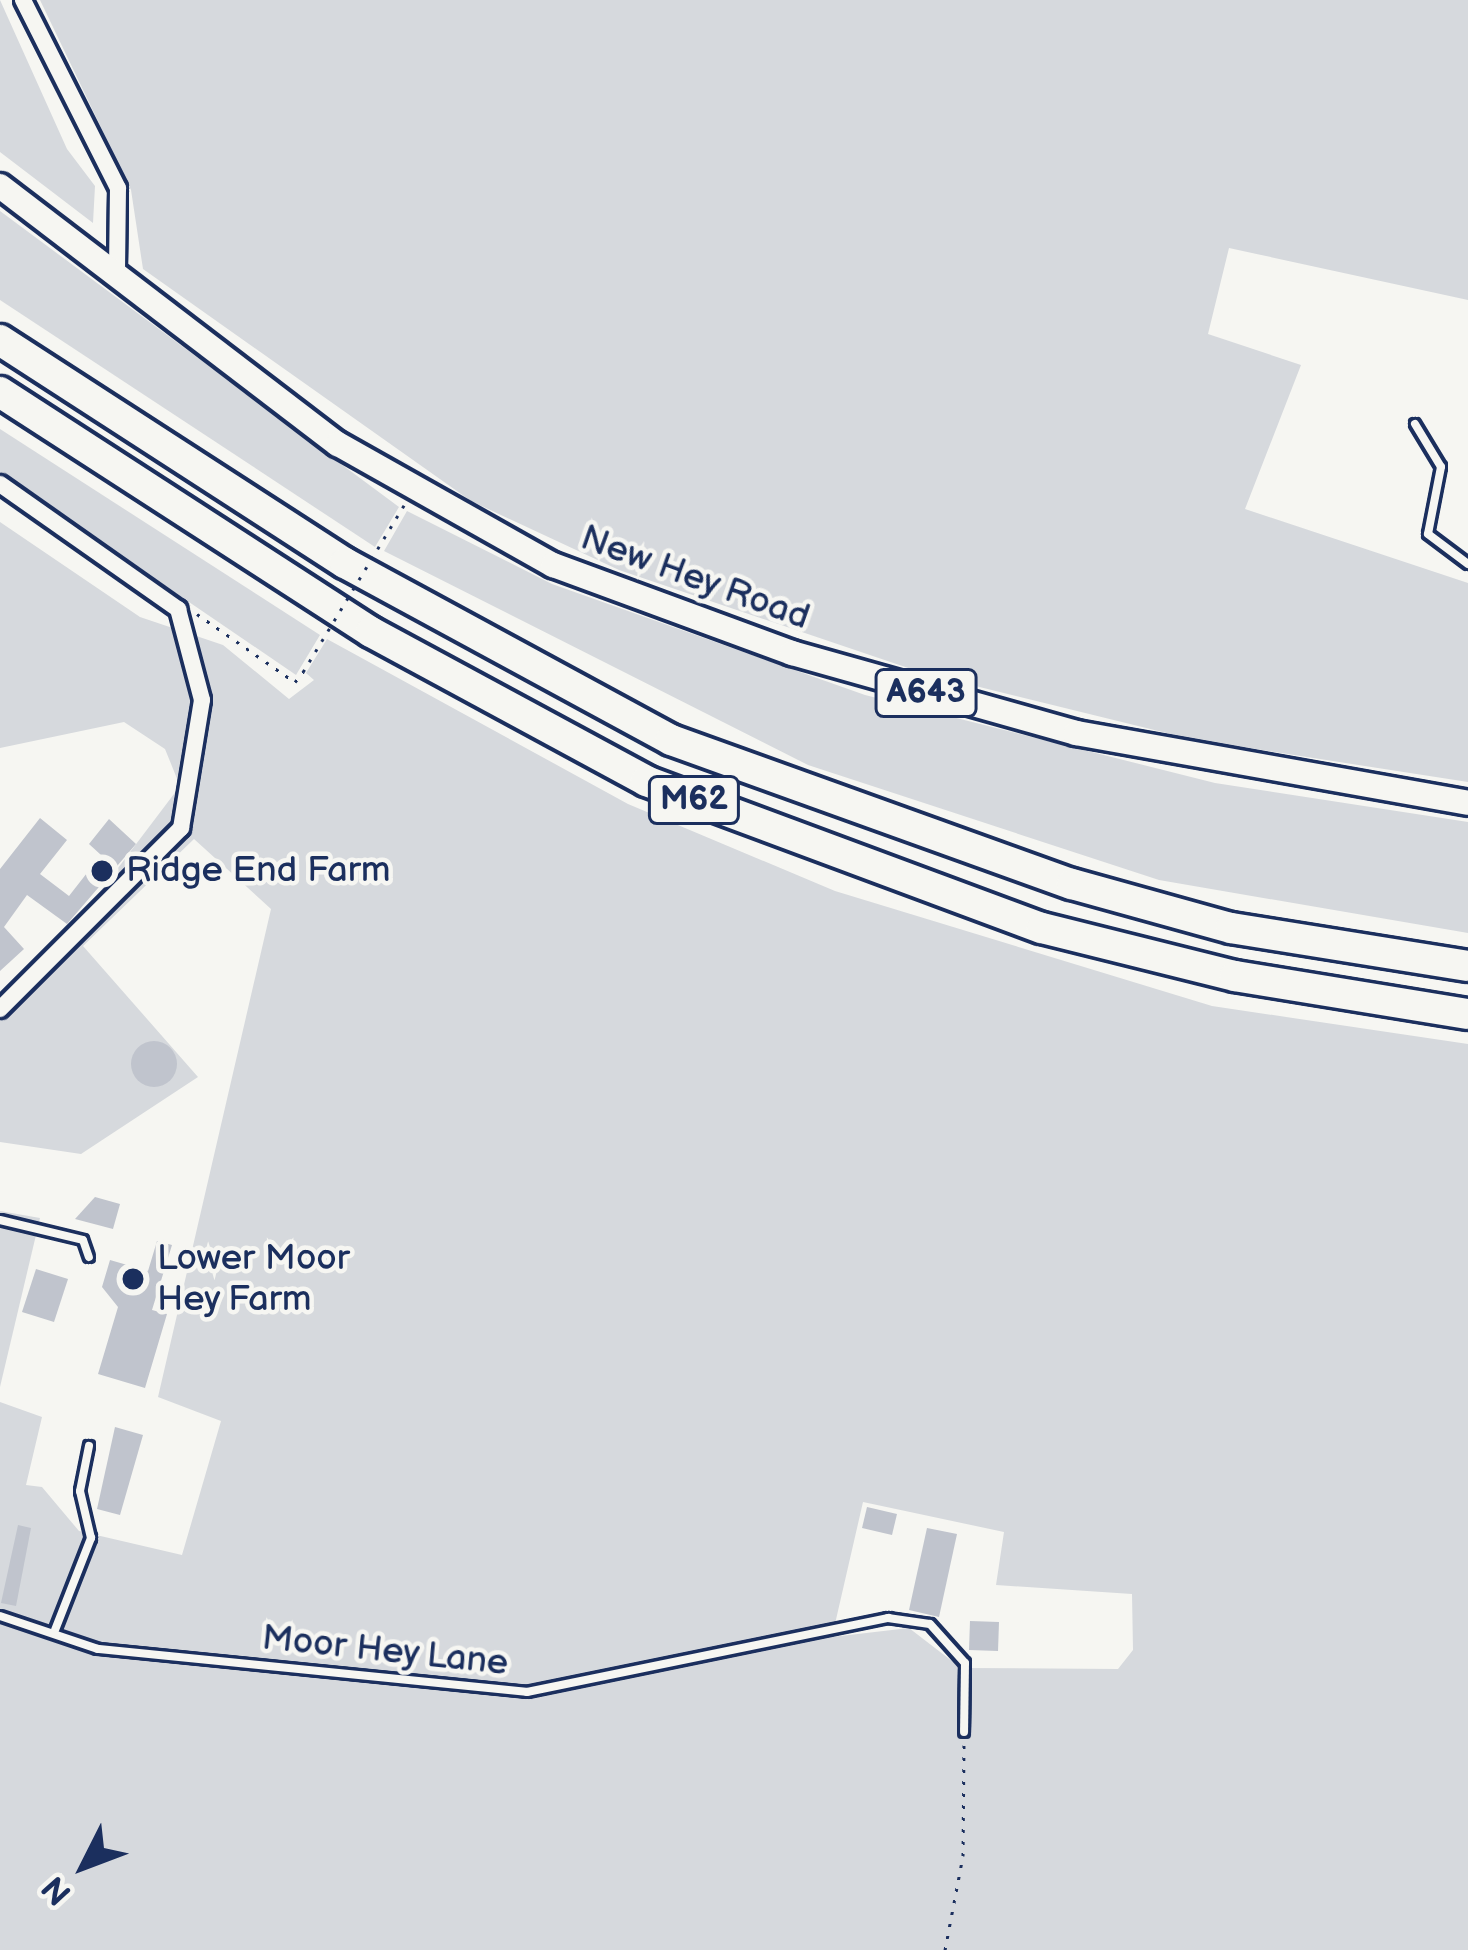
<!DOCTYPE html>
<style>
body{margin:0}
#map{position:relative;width:1468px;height:1950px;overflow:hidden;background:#f6f6f2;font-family:"Balsamiq Sans",sans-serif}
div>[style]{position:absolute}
.green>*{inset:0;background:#d6d9dd}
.building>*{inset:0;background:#c0c4cd}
.round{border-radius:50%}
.path>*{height:3px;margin-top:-1.5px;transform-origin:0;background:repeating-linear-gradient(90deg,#1b2f5e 0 3px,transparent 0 12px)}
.roads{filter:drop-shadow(3px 0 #1b2f5e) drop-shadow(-3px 0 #1b2f5e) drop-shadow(0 3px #1b2f5e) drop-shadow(0 -3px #1b2f5e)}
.lane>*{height:8px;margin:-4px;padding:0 4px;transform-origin:4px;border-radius:4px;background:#f6f6f2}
.street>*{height:16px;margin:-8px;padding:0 8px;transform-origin:8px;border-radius:8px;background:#f6f6f2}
.primary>*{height:24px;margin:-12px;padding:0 12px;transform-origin:12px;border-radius:12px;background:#f6f6f2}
.highway>*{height:30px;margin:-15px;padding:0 15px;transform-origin:15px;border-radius:15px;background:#f6f6f2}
.path-bridge>*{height:3px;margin-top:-1.5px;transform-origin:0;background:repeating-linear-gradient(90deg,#1b2f5e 0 3px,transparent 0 12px)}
.dots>*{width:33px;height:33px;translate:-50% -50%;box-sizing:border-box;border:6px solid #f6f6f2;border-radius:50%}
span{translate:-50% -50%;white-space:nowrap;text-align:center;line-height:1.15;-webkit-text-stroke:9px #f6f6f2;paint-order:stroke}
.shield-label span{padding:3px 9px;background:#f6f6f2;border:3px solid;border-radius:9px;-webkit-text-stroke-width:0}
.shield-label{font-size:33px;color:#1b2f5e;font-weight:700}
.street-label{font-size:36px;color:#1b2f5e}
.poi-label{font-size:36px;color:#1b2f5e}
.left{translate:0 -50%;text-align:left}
.north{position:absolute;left:24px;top:1806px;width:120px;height:120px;-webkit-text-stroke:9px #f6f6f2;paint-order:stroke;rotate:228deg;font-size:33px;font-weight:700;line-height:48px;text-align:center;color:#1b2f5e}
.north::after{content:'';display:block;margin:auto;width:42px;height:54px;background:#1b2f5e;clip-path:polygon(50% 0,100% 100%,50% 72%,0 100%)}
</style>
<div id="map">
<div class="green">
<div style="clip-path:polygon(0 0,67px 149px,95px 186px,93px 223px,0 152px)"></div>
<div style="clip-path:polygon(40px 0,1468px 0,1468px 300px,1229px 248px,1208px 334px,1301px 365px,1245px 509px,1468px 583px,1468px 782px,1191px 739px,923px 673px,619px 570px,471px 501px,143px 269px,131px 190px)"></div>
<div style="clip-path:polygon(0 211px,399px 507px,375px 547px,0 300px)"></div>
<div style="clip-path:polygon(0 429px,320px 635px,296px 675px,0 473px)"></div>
<div style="clip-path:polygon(407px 511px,552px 584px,865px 695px,1215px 783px,1468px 822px,1468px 933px,1159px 880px,808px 765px,384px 551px)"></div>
<div style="clip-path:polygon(evenodd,0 522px,140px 617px,223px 645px,289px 699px,314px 680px,306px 673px,327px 639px,628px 804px,835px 891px,1212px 1006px,1468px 1044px,1468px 1950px,0 1950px,0 1402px,42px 1417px,26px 1485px,42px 1487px,79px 1531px,182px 1555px,221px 1421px,158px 1397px,271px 909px,194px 839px,83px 946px,198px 1077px,81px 1154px,0 1142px,0 992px,90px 905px,180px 786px,165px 749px,124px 722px,0 748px,0 522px,863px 1502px,1004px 1532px,996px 1585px,1132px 1594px,1133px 1650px,1118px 1669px,961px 1668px,909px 1628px,832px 1637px,863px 1502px)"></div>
<div style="clip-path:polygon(0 1211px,40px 1218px,0 1387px)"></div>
</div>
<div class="building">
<div style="clip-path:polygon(40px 818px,67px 840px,40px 874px,69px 896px,101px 855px,89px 844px,109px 819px,136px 844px,67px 924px,27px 895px,4px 927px,24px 949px,0 971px,0 869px)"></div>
<div class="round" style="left:131px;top:1041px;width:46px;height:46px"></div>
<div style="clip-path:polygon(95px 1197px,120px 1204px,113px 1229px,75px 1219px)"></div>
<div style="clip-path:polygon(157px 1241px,172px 1245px,152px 1310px,167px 1314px,145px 1388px,98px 1374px,118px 1307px,102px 1287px,110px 1260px,148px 1271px)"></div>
<div style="clip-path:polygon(36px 1269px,68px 1279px,54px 1322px,22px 1312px)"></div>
<div style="clip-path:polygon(115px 1427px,143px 1435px,120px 1515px,97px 1509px)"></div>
<div style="clip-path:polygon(867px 1507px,897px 1514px,892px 1535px,862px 1528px)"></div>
<div style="clip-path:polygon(18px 1525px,31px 1528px,16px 1606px,1px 1603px)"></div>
<div style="clip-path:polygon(927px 1528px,957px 1534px,939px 1617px,909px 1610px)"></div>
<div style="clip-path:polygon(970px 1621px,999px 1622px,998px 1651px,969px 1650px)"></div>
</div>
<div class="path">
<div style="left:197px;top:614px;width:119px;rotate:34.8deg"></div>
<div style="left:295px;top:682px;width:13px;rotate:-51deg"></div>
<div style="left:945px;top:1950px;width:96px;rotate:-79.2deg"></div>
<div style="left:963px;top:1856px;width:111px;rotate:-89.5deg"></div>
</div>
<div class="roads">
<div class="lane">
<div style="left:1415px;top:424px;width:50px;rotate:58.8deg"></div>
<div style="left:1441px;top:467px;width:68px;rotate:101deg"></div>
<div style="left:1428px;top:534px;width:50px;rotate:36.9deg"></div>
<div style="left:0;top:1220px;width:85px;rotate:13.5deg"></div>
<div style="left:83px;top:1240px;width:18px;rotate:71deg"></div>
<div style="left:0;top:1616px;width:103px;rotate:18.6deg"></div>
<div style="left:98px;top:1649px;width:431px;rotate:5.7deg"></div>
<div style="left:527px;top:1692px;width:369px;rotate:-11.6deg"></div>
<div style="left:888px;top:1618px;width:42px;rotate:8.1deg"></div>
<div style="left:930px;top:1624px;width:52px;rotate:48.1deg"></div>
<div style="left:965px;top:1663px;width:69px;rotate:90.8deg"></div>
<div style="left:55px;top:1630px;width:99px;rotate:-68.6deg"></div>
<div style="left:91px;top:1538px;width:48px;rotate:-103.2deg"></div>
<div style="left:80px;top:1491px;width:46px;rotate:-78.7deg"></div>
</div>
<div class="street">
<div style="left:23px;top:0;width:211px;rotate:63.2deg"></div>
<div style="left:118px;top:188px;width:88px;rotate:90.7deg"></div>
<div style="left:0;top:484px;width:218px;rotate:35.1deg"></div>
<div style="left:178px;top:609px;width:94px;rotate:75.2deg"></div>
<div style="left:202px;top:700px;width:130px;rotate:99.3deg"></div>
<div style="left:181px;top:828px;width:256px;rotate:135deg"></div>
</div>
<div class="primary">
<div style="left:0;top:186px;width:425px;rotate:37.4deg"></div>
<div style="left:338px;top:444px;width:247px;rotate:29.4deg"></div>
<div style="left:553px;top:565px;width:255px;rotate:20.2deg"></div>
<div style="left:792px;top:653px;width:295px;rotate:15.7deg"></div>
<div style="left:1076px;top:733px;width:398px;rotate:10.1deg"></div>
</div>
<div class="highway">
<div style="left:0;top:340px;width:411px;rotate:32.9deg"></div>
<div style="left:345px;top:563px;width:371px;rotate:28.5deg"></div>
<div style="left:671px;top:740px;width:426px;rotate:19.8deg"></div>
<div style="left:1072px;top:884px;width:165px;rotate:15.5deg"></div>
<div style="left:1231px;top:928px;width:240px;rotate:9.1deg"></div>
<div style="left:0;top:392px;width:442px;rotate:32.9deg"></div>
<div style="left:371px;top:632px;width:313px;rotate:28.4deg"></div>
<div style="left:646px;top:781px;width:422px;rotate:20.4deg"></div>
<div style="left:1042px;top:928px;width:199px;rotate:14deg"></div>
<div style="left:1235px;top:976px;width:236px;rotate:9.3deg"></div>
</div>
</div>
<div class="path-bridge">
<div style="left:303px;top:672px;width:195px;rotate:-58.8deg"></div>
</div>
<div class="dots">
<div style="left:102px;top:871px;background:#1b2f5e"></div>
<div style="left:133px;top:1279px;background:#1b2f5e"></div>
</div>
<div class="shield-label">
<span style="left:926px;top:693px">A643</span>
<span style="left:694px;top:800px">M62</span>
</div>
<div class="street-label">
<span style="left:695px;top:578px;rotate:20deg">New Hey Road</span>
<span style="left:385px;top:1651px;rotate:6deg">Moor Hey Lane</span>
</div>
<div class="poi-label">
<span class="left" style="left:126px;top:871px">Ridge End Farm</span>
<span class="left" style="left:157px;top:1279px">Lower Moor<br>Hey Farm</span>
</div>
<div class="north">N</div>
</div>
